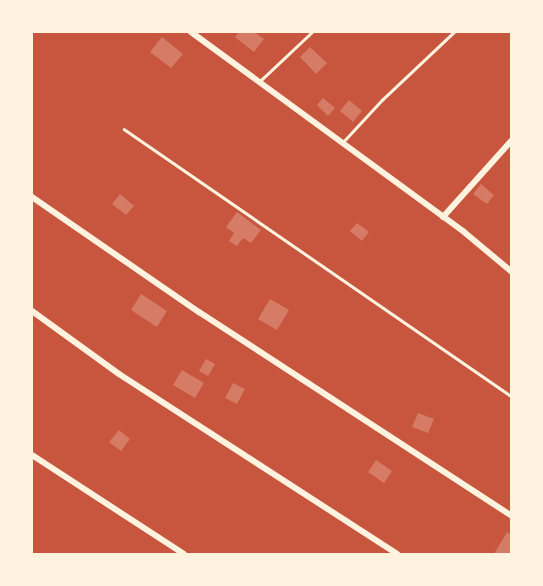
<!DOCTYPE html>
<style>
body{margin:0}
#map{position:relative;width:543px;height:586px;overflow:hidden;background:#c8553d;font-family:"Roboto Condensed",sans-serif}
div>[style]{position:absolute}
.building>*{inset:0;background:#d67c66}
.service>*{height:2.5px;margin:-1.25px;padding:0 1.25px;transform-origin:1.25px;border-radius:1.25px;background:#fff3e0}
.minor>*{height:6px;margin:-3px;padding:0 3px;transform-origin:3px;border-radius:3px;background:#fff3e0}
span{translate:-50% -50%;white-space:nowrap;text-align:center;line-height:1.15;-webkit-text-stroke:6px #fff3e0;paint-order:stroke}
.frame{position:absolute;inset:0;border:33px solid #fff3e0;pointer-events:none}
</style>
<div id="map">
<div class="building">
<div style="clip-path:polygon(239px 32px,254px 32px,264px 39px,254px 52px,235px 37px)"></div>
<div style="clip-path:polygon(162px 37px,183px 54px,171px 68px,150px 52px)"></div>
<div style="clip-path:polygon(310px 47px,327px 63px,316px 74px,300px 57px)"></div>
<div style="clip-path:polygon(323px 98px,335px 108px,328px 116px,317px 105px)"></div>
<div style="clip-path:polygon(349px 100px,362px 111px,353px 122px,340px 111px)"></div>
<div style="clip-path:polygon(481px 184px,494px 195px,487px 204px,473px 194px)"></div>
<div style="clip-path:polygon(120px 194px,134px 206px,126px 215px,112px 204px)"></div>
<div style="clip-path:polygon(237px 212px,261px 230px,251px 243px,243px 238px,237px 246px,229px 241px,234px 233px,226px 227px)"></div>
<div style="clip-path:polygon(357px 223px,369px 232px,362px 241px,350px 231px)"></div>
<div style="clip-path:polygon(141px 294px,167px 311px,157px 327px,131px 310px)"></div>
<div style="clip-path:polygon(270px 299px,289px 310px,277px 330px,258px 319px)"></div>
<div style="clip-path:polygon(206px 359px,215px 364px,208px 376px,199px 371px)"></div>
<div style="clip-path:polygon(182px 370px,204px 383px,195px 398px,173px 385px)"></div>
<div style="clip-path:polygon(233px 383px,245px 389px,237px 404px,225px 398px)"></div>
<div style="clip-path:polygon(418px 413px,434px 419px,428px 433px,412px 427px)"></div>
<div style="clip-path:polygon(119px 430px,130px 439px,121px 451px,109px 442px)"></div>
<div style="clip-path:polygon(376px 460px,392px 471px,384px 483px,368px 472px)"></div>
<div style="clip-path:polygon(507px 532px,512px 536px,512px 554px,494px 554px)"></div>
</div>
<div class="service">
<div style="left:259px;top:82px;width:73px;rotate:-43.3deg"></div>
<div style="left:124px;top:129px;width:472px;rotate:34.6deg"></div>
<div style="left:342px;top:143px;width:59px;rotate:-47.1deg"></div>
<div style="left:382px;top:100px;width:99px;rotate:-43.4deg"></div>
</div>
<div class="minor">
<div style="left:191px;top:32px;width:338px;rotate:36.2deg"></div>
<div style="left:464px;top:232px;width:62px;rotate:39.8deg"></div>
<div style="left:32px;top:197px;width:203px;rotate:34.6deg"></div>
<div style="left:199px;top:312px;width:374px;rotate:33.1deg"></div>
<div style="left:443px;top:217px;width:103px;rotate:-48.1deg"></div>
<div style="left:32px;top:311px;width:107px;rotate:35.9deg"></div>
<div style="left:119px;top:374px;width:331px;rotate:32.9deg"></div>
<div style="left:32px;top:455px;width:181px;rotate:33.1deg"></div>
</div>
<div class="frame"></div>
</div>
